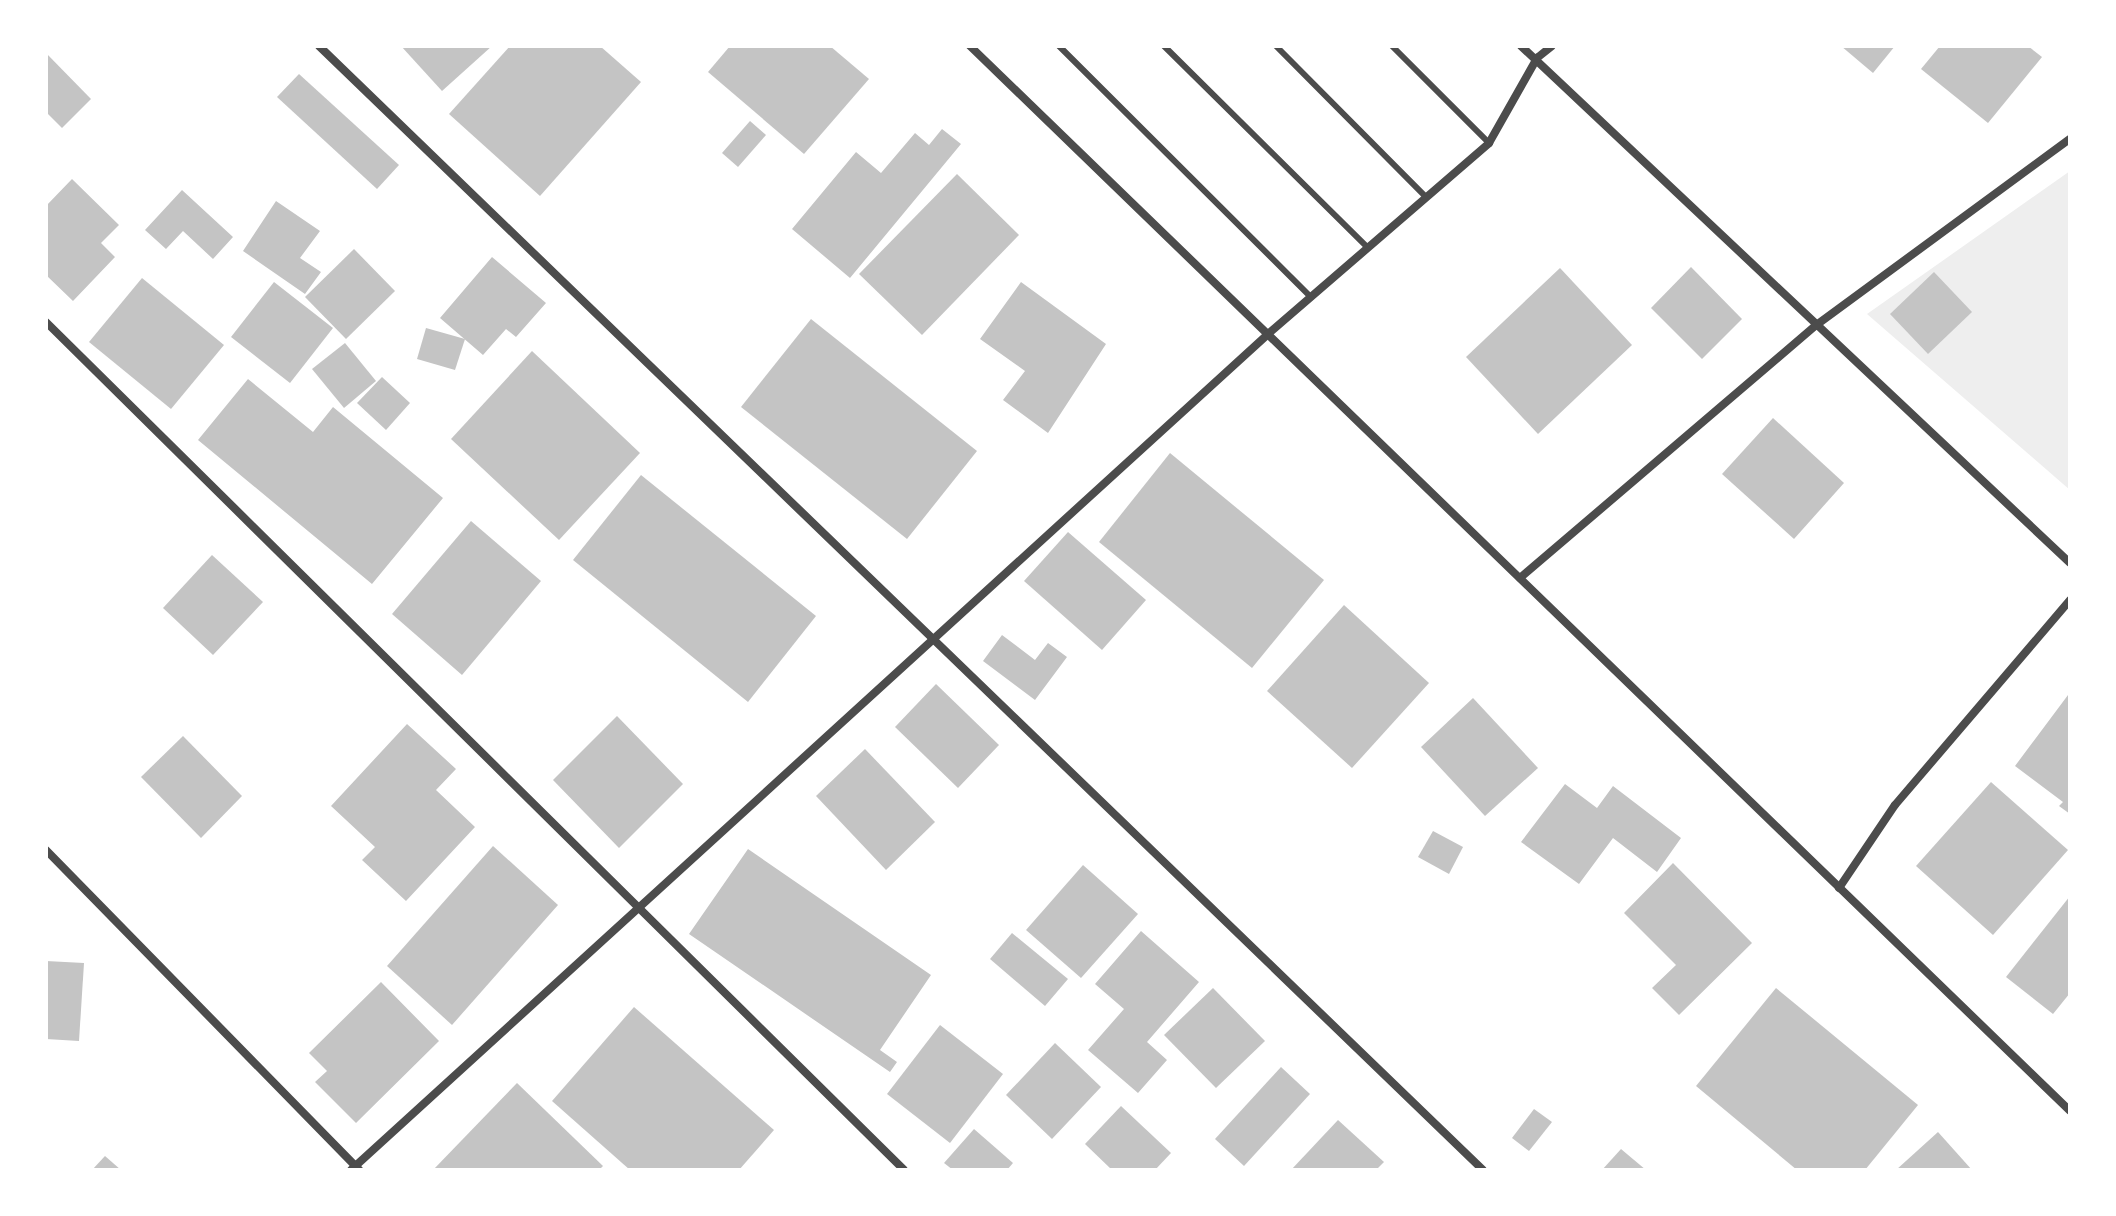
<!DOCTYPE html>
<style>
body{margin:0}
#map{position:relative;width:2116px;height:1216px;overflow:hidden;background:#fff;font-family:"Fira Sans",sans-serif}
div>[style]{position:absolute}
.green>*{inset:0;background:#eee}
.building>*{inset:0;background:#c4c4c4}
.service>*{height:6px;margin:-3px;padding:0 3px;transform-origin:3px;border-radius:3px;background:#4c4c4c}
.minor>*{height:8px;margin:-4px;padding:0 4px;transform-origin:4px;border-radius:4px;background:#4c4c4c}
span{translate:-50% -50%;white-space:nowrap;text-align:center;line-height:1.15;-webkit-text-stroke:6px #fff;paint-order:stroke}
.frame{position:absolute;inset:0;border:48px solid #fff;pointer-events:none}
</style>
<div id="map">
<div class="green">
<div style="clip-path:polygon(2070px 171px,2070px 490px,1867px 314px)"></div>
</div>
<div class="building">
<div style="clip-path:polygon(401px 46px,492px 46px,442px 91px)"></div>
<div style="clip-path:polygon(510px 46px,600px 46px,641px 82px,540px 196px,449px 114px)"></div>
<div style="clip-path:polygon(730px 46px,830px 46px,869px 79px,804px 154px,708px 72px)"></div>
<div style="clip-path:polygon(1841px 46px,1895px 46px,1873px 73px)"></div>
<div style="clip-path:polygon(1940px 46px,2028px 46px,2042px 57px,1988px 123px,1921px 69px)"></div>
<div style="clip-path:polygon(46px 53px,91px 99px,62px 128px,46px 112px)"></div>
<div style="clip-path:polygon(299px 74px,399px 165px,377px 189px,277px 97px)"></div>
<div style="clip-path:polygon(750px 121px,766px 135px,738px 167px,722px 153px)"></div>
<div style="clip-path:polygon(942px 129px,961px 144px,850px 278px,792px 229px,856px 152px,881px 173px,915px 133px,929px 145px)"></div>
<div style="clip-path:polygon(957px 174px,1019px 235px,922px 335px,859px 274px)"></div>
<div style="clip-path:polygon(72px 179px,119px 225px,101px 243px,115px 257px,73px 301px,46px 275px,46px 206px)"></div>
<div style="clip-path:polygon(182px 190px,233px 237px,213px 259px,183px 231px,166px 249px,145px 230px)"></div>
<div style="clip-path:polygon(276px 201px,320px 231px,300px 258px,321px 272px,305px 294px,243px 251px)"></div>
<div style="clip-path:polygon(354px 249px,395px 291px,346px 339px,305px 297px)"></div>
<div style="clip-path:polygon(492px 257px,546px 303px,516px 337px,506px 329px,483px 355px,440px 318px)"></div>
<div style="clip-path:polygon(1691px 267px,1742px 319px,1702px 359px,1651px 308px)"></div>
<div style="clip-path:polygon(1560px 268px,1632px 345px,1538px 434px,1466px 357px)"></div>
<div style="clip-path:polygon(1934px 272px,1972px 312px,1928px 354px,1890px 314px)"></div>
<div style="clip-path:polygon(142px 278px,224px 345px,171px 409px,89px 342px)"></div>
<div style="clip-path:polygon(274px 282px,333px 328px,290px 383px,231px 337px)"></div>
<div style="clip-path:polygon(1021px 282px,1106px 344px,1048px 433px,1003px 400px,1025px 371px,980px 339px)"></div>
<div style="clip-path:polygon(811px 319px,977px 451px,907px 539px,741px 407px)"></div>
<div style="clip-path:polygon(426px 328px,465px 339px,455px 370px,417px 359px)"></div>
<div style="clip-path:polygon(345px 343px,376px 381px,344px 408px,312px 369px)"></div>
<div style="clip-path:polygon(532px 351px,640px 453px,559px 540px,451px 439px)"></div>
<div style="clip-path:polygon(382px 377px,410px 403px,386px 430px,357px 403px)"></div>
<div style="clip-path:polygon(248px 379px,313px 432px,333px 407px,443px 498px,372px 584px,198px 440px)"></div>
<div style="clip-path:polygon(1773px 418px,1844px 483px,1794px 539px,1722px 474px)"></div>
<div style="clip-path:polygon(1170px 453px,1324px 580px,1252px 668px,1099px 542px)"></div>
<div style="clip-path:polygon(641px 475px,816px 616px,748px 702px,573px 560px)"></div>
<div style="clip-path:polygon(471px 521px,541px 581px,462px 675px,392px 614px)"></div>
<div style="clip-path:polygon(1068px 532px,1146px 600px,1102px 650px,1024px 581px)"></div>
<div style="clip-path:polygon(212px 555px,263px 602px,213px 655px,163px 608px)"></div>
<div style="clip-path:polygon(1344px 605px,1429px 683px,1352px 768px,1267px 691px)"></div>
<div style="clip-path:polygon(1002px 635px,1035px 660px,1048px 643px,1067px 657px,1035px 700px,983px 661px)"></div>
<div style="clip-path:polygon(936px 684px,999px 745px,958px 788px,895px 727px)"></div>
<div style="clip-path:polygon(2068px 695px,2070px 696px,2070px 814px,2059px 806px,2063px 802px,2015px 766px)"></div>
<div style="clip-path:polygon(1473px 698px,1538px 768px,1485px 816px,1421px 747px)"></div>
<div style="clip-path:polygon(617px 716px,683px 784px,619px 848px,553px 780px)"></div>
<div style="clip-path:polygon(407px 724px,456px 769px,436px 790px,475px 827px,406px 901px,362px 860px,375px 847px,331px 806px)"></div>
<div style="clip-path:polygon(183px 736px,242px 796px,201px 838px,141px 777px)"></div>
<div style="clip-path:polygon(865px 749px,935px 822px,886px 870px,816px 796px)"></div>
<div style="clip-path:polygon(1991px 782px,2068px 850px,1993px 935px,1916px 866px)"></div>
<div style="clip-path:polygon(1565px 784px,1597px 808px,1613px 786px,1681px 838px,1657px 872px,1613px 838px,1579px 884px,1521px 842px)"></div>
<div style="clip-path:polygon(1433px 831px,1463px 847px,1449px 874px,1418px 857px)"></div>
<div style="clip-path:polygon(493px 846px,558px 905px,452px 1025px,387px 966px)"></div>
<div style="clip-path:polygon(748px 849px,931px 975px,880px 1050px,897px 1062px,890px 1072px,689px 934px)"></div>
<div style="clip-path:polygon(1673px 863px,1752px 943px,1679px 1015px,1652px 988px,1676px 965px,1624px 913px)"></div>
<div style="clip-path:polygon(1083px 865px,1138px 914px,1081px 978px,1026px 930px)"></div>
<div style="clip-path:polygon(2070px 896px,2070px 993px,2053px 1014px,2006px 977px)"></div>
<div style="clip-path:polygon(1141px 931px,1199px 982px,1147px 1042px,1167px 1060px,1138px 1093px,1088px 1050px,1124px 1009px,1095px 984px)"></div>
<div style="clip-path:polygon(1012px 933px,1068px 979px,1045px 1006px,990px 959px)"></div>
<div style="clip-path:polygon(46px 961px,84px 963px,79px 1041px,46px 1039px)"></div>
<div style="clip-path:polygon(381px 982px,439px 1041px,356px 1123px,315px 1082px,327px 1071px,309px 1053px)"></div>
<div style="clip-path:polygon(1213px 988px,1265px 1041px,1216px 1088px,1164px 1035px)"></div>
<div style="clip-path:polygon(1776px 988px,1918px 1105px,1865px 1170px,1797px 1170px,1696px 1086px)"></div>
<div style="clip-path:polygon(634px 1007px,774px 1130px,739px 1170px,630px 1170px,552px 1101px)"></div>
<div style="clip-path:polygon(940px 1025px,1003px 1074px,950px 1143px,887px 1094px)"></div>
<div style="clip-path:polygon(1055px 1043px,1101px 1087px,1052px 1139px,1006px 1095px)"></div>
<div style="clip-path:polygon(1281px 1067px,1310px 1094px,1244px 1166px,1215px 1139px)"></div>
<div style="clip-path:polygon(517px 1083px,603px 1166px,599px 1170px,433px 1170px)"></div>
<div style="clip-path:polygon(1121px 1106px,1171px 1153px,1155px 1170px,1112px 1170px,1085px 1144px)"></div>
<div style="clip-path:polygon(1534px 1109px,1552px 1122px,1529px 1151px,1512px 1138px)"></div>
<div style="clip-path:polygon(1338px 1120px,1384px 1162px,1376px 1170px,1291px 1170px)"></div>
<div style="clip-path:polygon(974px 1129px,1013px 1163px,1007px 1170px,953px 1170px,944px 1163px)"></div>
<div style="clip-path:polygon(1938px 1132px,1972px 1170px,1896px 1170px)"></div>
<div style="clip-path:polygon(1621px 1149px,1646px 1170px,1602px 1170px)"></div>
<div style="clip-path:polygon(105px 1156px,121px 1170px,92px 1170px)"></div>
</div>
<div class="service">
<div style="left:1059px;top:46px;width:356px;rotate:44.9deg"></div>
<div style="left:1164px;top:46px;width:287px;rotate:44.7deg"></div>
<div style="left:1276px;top:46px;width:213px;rotate:45.2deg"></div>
<div style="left:1392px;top:46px;width:137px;rotate:45deg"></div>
</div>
<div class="minor">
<div style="left:319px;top:46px;width:1618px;rotate:44deg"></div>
<div style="left:970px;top:46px;width:1531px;rotate:44.07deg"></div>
<div style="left:1521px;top:46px;width:754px;rotate:43.28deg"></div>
<div style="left:46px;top:322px;width:1206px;rotate:44.66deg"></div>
<div style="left:1520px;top:578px;width:388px;rotate:-40.5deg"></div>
<div style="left:1815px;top:326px;width:316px;rotate:-36.3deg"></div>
<div style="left:46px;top:850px;width:448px;rotate:45.6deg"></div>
<div style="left:1839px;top:888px;width:100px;rotate:-56deg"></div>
<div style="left:1895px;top:805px;width:270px;rotate:-49.5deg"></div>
<div style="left:351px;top:1170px;width:1241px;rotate:-42.35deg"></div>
<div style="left:1268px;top:334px;width:292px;rotate:-40.8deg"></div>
<div style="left:1489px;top:143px;width:98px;rotate:-60.5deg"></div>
<div style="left:1537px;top:58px;width:19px;rotate:-39deg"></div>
</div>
<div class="frame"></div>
</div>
